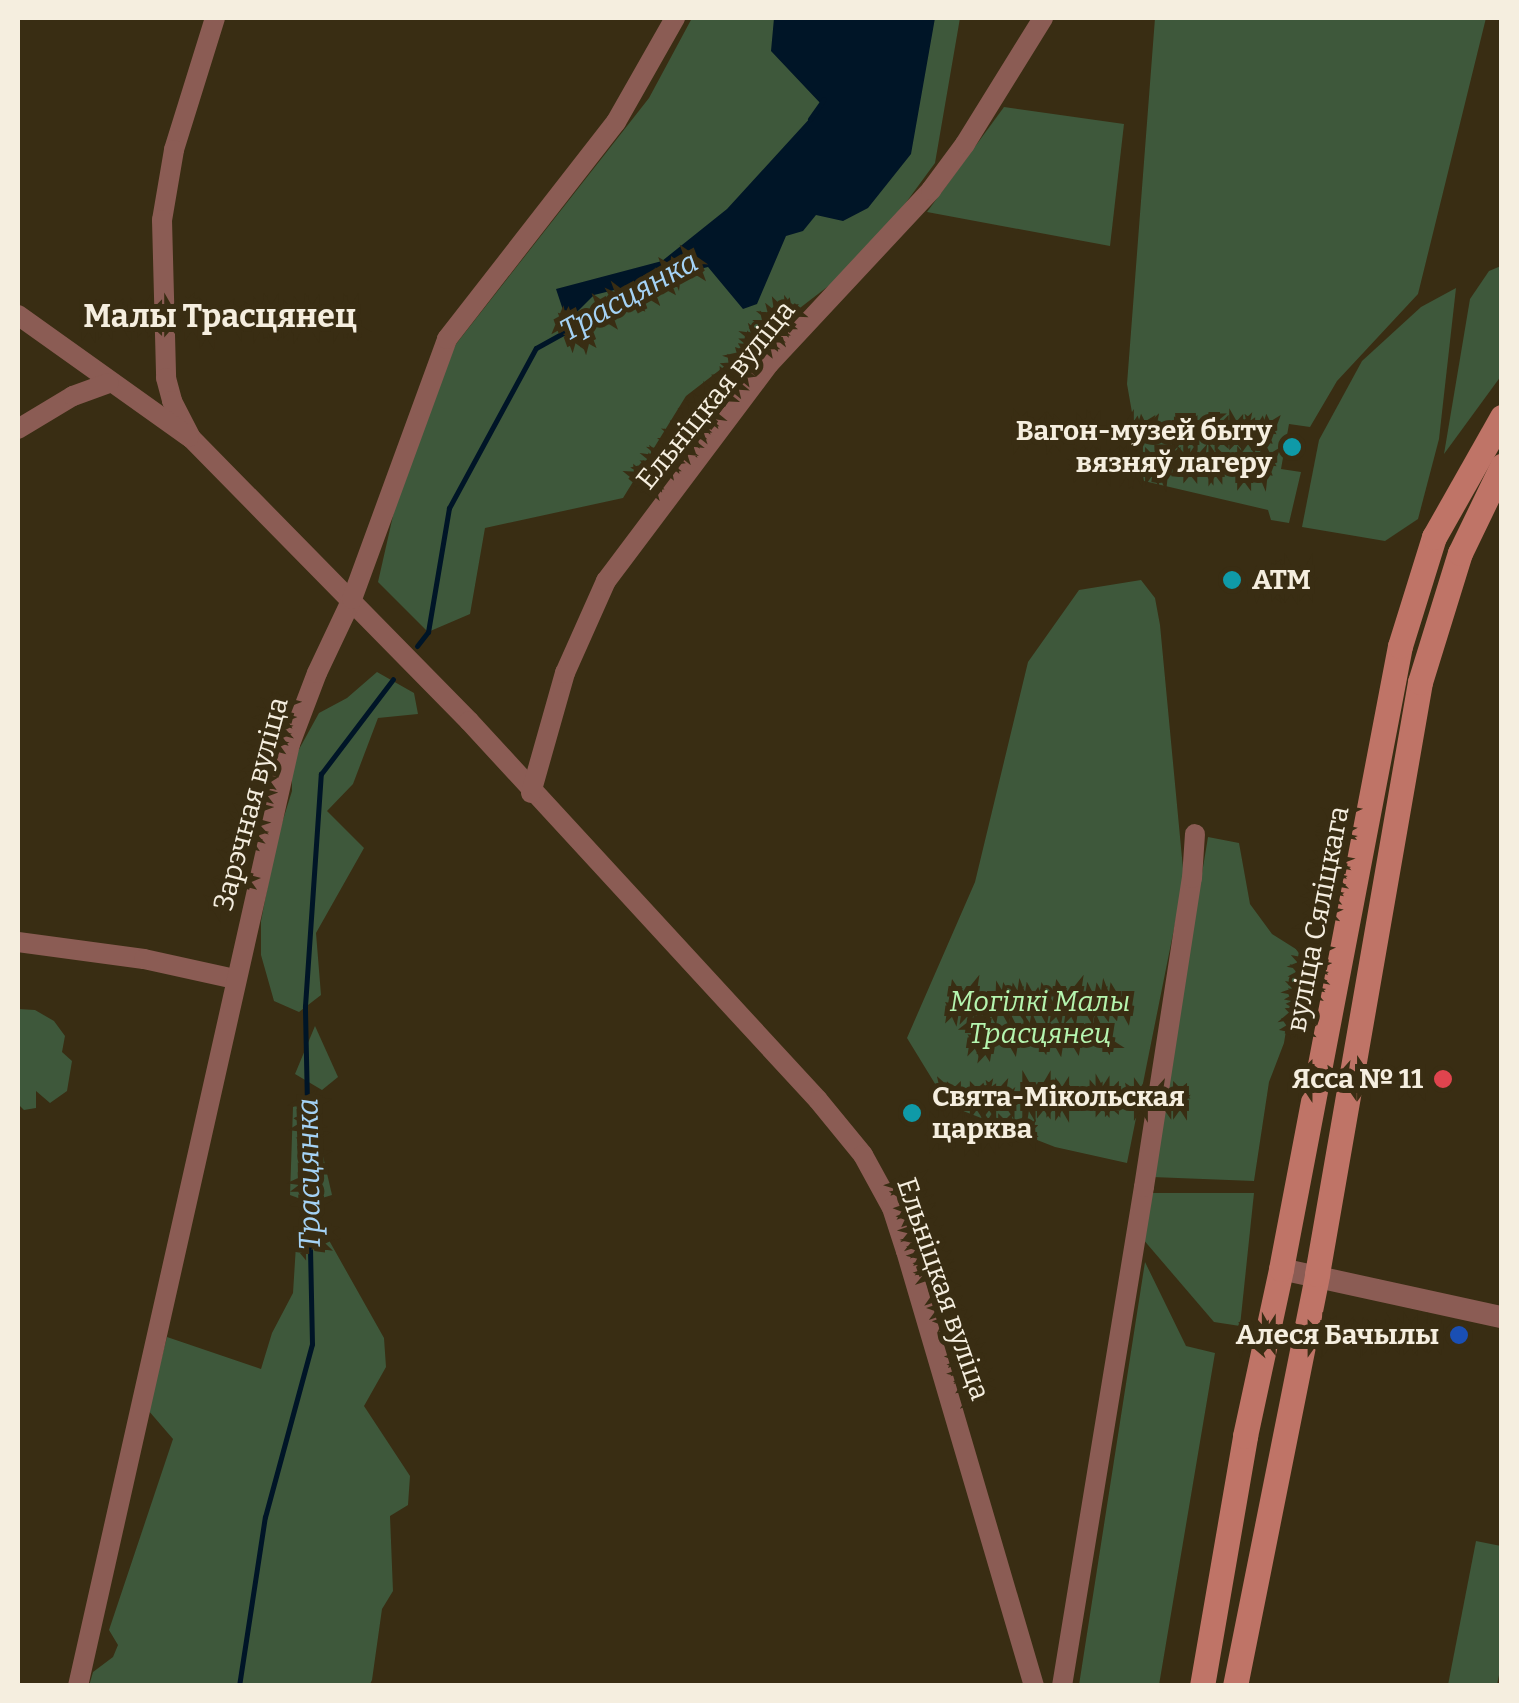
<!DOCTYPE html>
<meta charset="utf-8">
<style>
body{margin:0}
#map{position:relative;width:1519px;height:1703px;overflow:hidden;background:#392d13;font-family:Bitter,serif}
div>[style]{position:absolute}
.green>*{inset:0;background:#3e583b}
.water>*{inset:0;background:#001527}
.stream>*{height:5px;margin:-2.5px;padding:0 2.5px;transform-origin:2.5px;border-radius:2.5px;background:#001527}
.minor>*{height:20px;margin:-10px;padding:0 10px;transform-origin:10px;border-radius:10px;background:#8b5c54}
.tertiary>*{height:22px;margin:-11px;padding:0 11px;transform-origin:11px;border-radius:11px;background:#8b5c54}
.secondary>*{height:25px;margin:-12.5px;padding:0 12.5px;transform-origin:12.5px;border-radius:12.5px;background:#bf7467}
.dots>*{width:28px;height:28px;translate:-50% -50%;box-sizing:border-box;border:5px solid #392d13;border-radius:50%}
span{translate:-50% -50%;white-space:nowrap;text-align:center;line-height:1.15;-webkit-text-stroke:10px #392d13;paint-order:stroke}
.street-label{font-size:28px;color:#f5eedf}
.poi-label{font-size:28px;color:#f5eedf;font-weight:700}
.right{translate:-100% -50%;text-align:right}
.left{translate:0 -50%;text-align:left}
.park-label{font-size:28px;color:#b5f5af;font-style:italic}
.water-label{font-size:30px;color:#a4d2f5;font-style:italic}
.quarter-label{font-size:32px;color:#f5eedf;font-weight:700}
.frame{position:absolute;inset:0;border:20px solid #f5eedf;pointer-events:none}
</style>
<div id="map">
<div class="green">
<div style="clip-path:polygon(692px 18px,960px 18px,935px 163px,866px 257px,686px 396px,623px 498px,485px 528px,470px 614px,428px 632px,378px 582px,397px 498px,431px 394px,456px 344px,649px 98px)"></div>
<div style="clip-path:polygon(1155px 18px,1486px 18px,1418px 294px,1337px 381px,1310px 427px,1289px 424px,1281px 469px,1301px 472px,1289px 523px,1271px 520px,1268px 510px,1144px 481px,1127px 384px)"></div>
<div style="clip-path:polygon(1004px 107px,1124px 124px,1110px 246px,927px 212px)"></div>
<div style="clip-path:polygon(1501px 266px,1501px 376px,1444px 454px,1470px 299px,1489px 271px)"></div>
<div style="clip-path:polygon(1456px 288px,1439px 439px,1418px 519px,1385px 541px,1302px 527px,1319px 440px,1362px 361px,1421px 307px)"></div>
<div style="clip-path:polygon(1141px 580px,1155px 598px,1160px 625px,1184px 879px,1127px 1163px,1055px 1147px,948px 1105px,907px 1038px,975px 882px,1028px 662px,1079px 590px)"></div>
<div style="clip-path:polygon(377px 672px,414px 693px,418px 714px,378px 718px,353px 784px,327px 811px,364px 848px,316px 933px,321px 995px,299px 1012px,274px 1001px,261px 955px,261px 921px,276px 842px,292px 791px,292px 762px,319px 713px,347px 698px)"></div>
<div style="clip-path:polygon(1208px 837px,1239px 843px,1250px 904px,1272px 934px,1299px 951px,1284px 1043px,1269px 1082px,1254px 1181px,1152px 1177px)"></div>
<div style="clip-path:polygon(18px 1009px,35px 1010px,54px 1021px,65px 1036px,62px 1052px,72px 1061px,67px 1091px,50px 1103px,36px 1091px,36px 1108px,24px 1110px,18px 1104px)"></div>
<div style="clip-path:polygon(315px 1026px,338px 1077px,322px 1090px,295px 1074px)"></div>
<div style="clip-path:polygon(310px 1100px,332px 1195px,309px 1202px,290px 1195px,293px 1107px)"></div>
<div style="clip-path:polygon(1150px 1193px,1254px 1193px,1240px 1326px,1214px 1322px,1142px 1238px)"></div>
<div style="clip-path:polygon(326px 1235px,384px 1338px,386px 1367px,364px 1406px,410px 1476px,408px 1505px,390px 1516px,393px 1591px,382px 1609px,372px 1680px,369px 1686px,89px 1686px,93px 1672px,113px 1657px,118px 1645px,109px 1630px,173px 1439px,148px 1410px,167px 1337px,261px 1369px,272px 1333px,293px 1293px,296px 1245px)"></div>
<div style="clip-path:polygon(1145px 1262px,1186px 1346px,1215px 1353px,1159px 1685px,1079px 1685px)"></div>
<div style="clip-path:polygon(1476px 1541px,1501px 1546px,1502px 1660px,1497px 1685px,1448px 1685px)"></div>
</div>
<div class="water">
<div style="clip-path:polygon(774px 18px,935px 18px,911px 154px,868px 208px,843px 221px,816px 215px,803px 231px,786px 236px,757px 304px,743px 309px,708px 267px,594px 295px,567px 322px,556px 289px,662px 261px,727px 209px,822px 105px,771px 51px)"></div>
</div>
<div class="stream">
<div style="left:810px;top:119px;width:24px;rotate:-55deg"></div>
<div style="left:417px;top:646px;width:18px;rotate:-52deg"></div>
<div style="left:428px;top:632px;width:126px;rotate:-80.4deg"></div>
<div style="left:449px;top:508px;width:182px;rotate:-61.5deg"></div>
<div style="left:536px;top:348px;width:146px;rotate:-29deg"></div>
<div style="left:239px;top:1686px;width:171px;rotate:-81.3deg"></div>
<div style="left:265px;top:1517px;width:179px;rotate:-74.8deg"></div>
<div style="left:312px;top:1344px;width:338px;rotate:-91.2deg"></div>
<div style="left:305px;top:1006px;width:233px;rotate:-86.1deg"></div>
<div style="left:321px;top:774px;width:119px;rotate:-52.8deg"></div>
</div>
<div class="minor">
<div style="left:215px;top:18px;width:138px;rotate:107.3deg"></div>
<div style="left:174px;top:150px;width:71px;rotate:99.7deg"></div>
<div style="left:162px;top:220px;width:158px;rotate:88.5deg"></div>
<div style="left:166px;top:378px;width:24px;rotate:75deg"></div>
<div style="left:172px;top:401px;width:42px;rotate:62.8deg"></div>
<div style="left:191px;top:438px;width:397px;rotate:45.5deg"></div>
<div style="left:469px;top:721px;width:515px;rotate:47.36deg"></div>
<div style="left:818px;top:1100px;width:71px;rotate:50.7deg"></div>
<div style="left:863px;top:1155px;width:60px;rotate:61.3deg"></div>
<div style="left:892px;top:1208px;width:45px;rotate:72deg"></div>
<div style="left:906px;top:1251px;width:453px;rotate:73.6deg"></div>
<div style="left:18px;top:315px;width:210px;rotate:35.5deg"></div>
<div style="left:18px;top:429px;width:64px;rotate:-31deg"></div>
<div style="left:73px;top:396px;width:38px;rotate:-20deg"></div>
<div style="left:531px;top:793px;width:125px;rotate:-74.2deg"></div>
<div style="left:565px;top:673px;width:101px;rotate:-66deg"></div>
<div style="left:606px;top:581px;width:271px;rotate:-53.1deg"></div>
<div style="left:769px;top:364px;width:238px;rotate:-47deg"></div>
<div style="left:931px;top:190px;width:57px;rotate:-53.5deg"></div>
<div style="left:965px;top:144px;width:148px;rotate:-58.2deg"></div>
<div style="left:18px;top:942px;width:127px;rotate:7.7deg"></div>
<div style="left:144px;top:959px;width:93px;rotate:12.4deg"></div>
<div style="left:78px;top:1686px;width:966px;rotate:-77.32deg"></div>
<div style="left:290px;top:744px;width:76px;rotate:-69.2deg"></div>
<div style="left:317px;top:673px;width:82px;rotate:-64.7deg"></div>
<div style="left:352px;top:599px;width:277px;rotate:-69.9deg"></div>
<div style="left:447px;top:339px;width:275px;rotate:-52.1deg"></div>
<div style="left:616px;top:122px;width:120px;rotate:-60.4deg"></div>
<div style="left:1062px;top:1686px;width:506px;rotate:-80.67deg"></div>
<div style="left:1144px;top:1187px;width:313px;rotate:-81.2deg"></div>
<div style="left:1192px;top:878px;width:44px;rotate:-86.1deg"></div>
</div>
<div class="tertiary">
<div style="left:1281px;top:1269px;width:226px;rotate:12.3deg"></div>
</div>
<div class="secondary">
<div style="left:1202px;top:1686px;width:254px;rotate:-80.2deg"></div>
<div style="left:1245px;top:1436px;width:171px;rotate:-77.8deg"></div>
<div style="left:1281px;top:1269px;width:634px;rotate:-79.19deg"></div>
<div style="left:1400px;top:646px;width:114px;rotate:-72.7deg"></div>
<div style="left:1434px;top:537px;width:138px;rotate:-60.5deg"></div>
<div style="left:1235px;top:1686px;width:420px;rotate:-78.7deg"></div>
<div style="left:1317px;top:1274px;width:601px;rotate:-80.13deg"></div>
<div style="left:1420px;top:682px;width:135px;rotate:-72.8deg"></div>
<div style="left:1460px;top:553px;width:97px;rotate:-64.2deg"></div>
</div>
<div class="dots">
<div style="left:1292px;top:447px;background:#0f9aa8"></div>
<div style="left:1232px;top:580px;background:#0f9aa8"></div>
<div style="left:1443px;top:1079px;background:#e0444e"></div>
<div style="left:912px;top:1113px;background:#0f9aa8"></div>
<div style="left:1459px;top:1335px;background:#1a4fb4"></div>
</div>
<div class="street-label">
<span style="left:716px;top:395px;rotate:-51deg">Ельніцкая вуліца</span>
<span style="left:251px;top:804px;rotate:-75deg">Зарэчная вуліца</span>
<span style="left:1318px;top:919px;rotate:-79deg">вуліца Сяліцкага</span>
<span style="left:943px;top:1289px;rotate:71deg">Ельніцкая вуліца</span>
</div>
<div class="poi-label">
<span class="right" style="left:1272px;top:447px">Вагон-музей быту<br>вязняў лагеру</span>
<span class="left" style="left:1252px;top:580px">АТМ</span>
<span class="right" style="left:1423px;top:1079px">Ясса № 11</span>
<span class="left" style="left:932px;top:1113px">Свята-Мікольская<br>царква</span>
<span class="right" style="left:1439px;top:1335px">Алеся Бачылы</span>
</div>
<div class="park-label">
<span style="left:1040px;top:1018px">Могілкі Малы<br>Трасцянец</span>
</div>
<div class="water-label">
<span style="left:629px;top:296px;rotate:-29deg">Трасцянка</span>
<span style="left:309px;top:1174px;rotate:-91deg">Трасцянка</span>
</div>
<div class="quarter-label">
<span style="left:220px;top:316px">Малы Трасцянец</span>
</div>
<div class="frame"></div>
</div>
